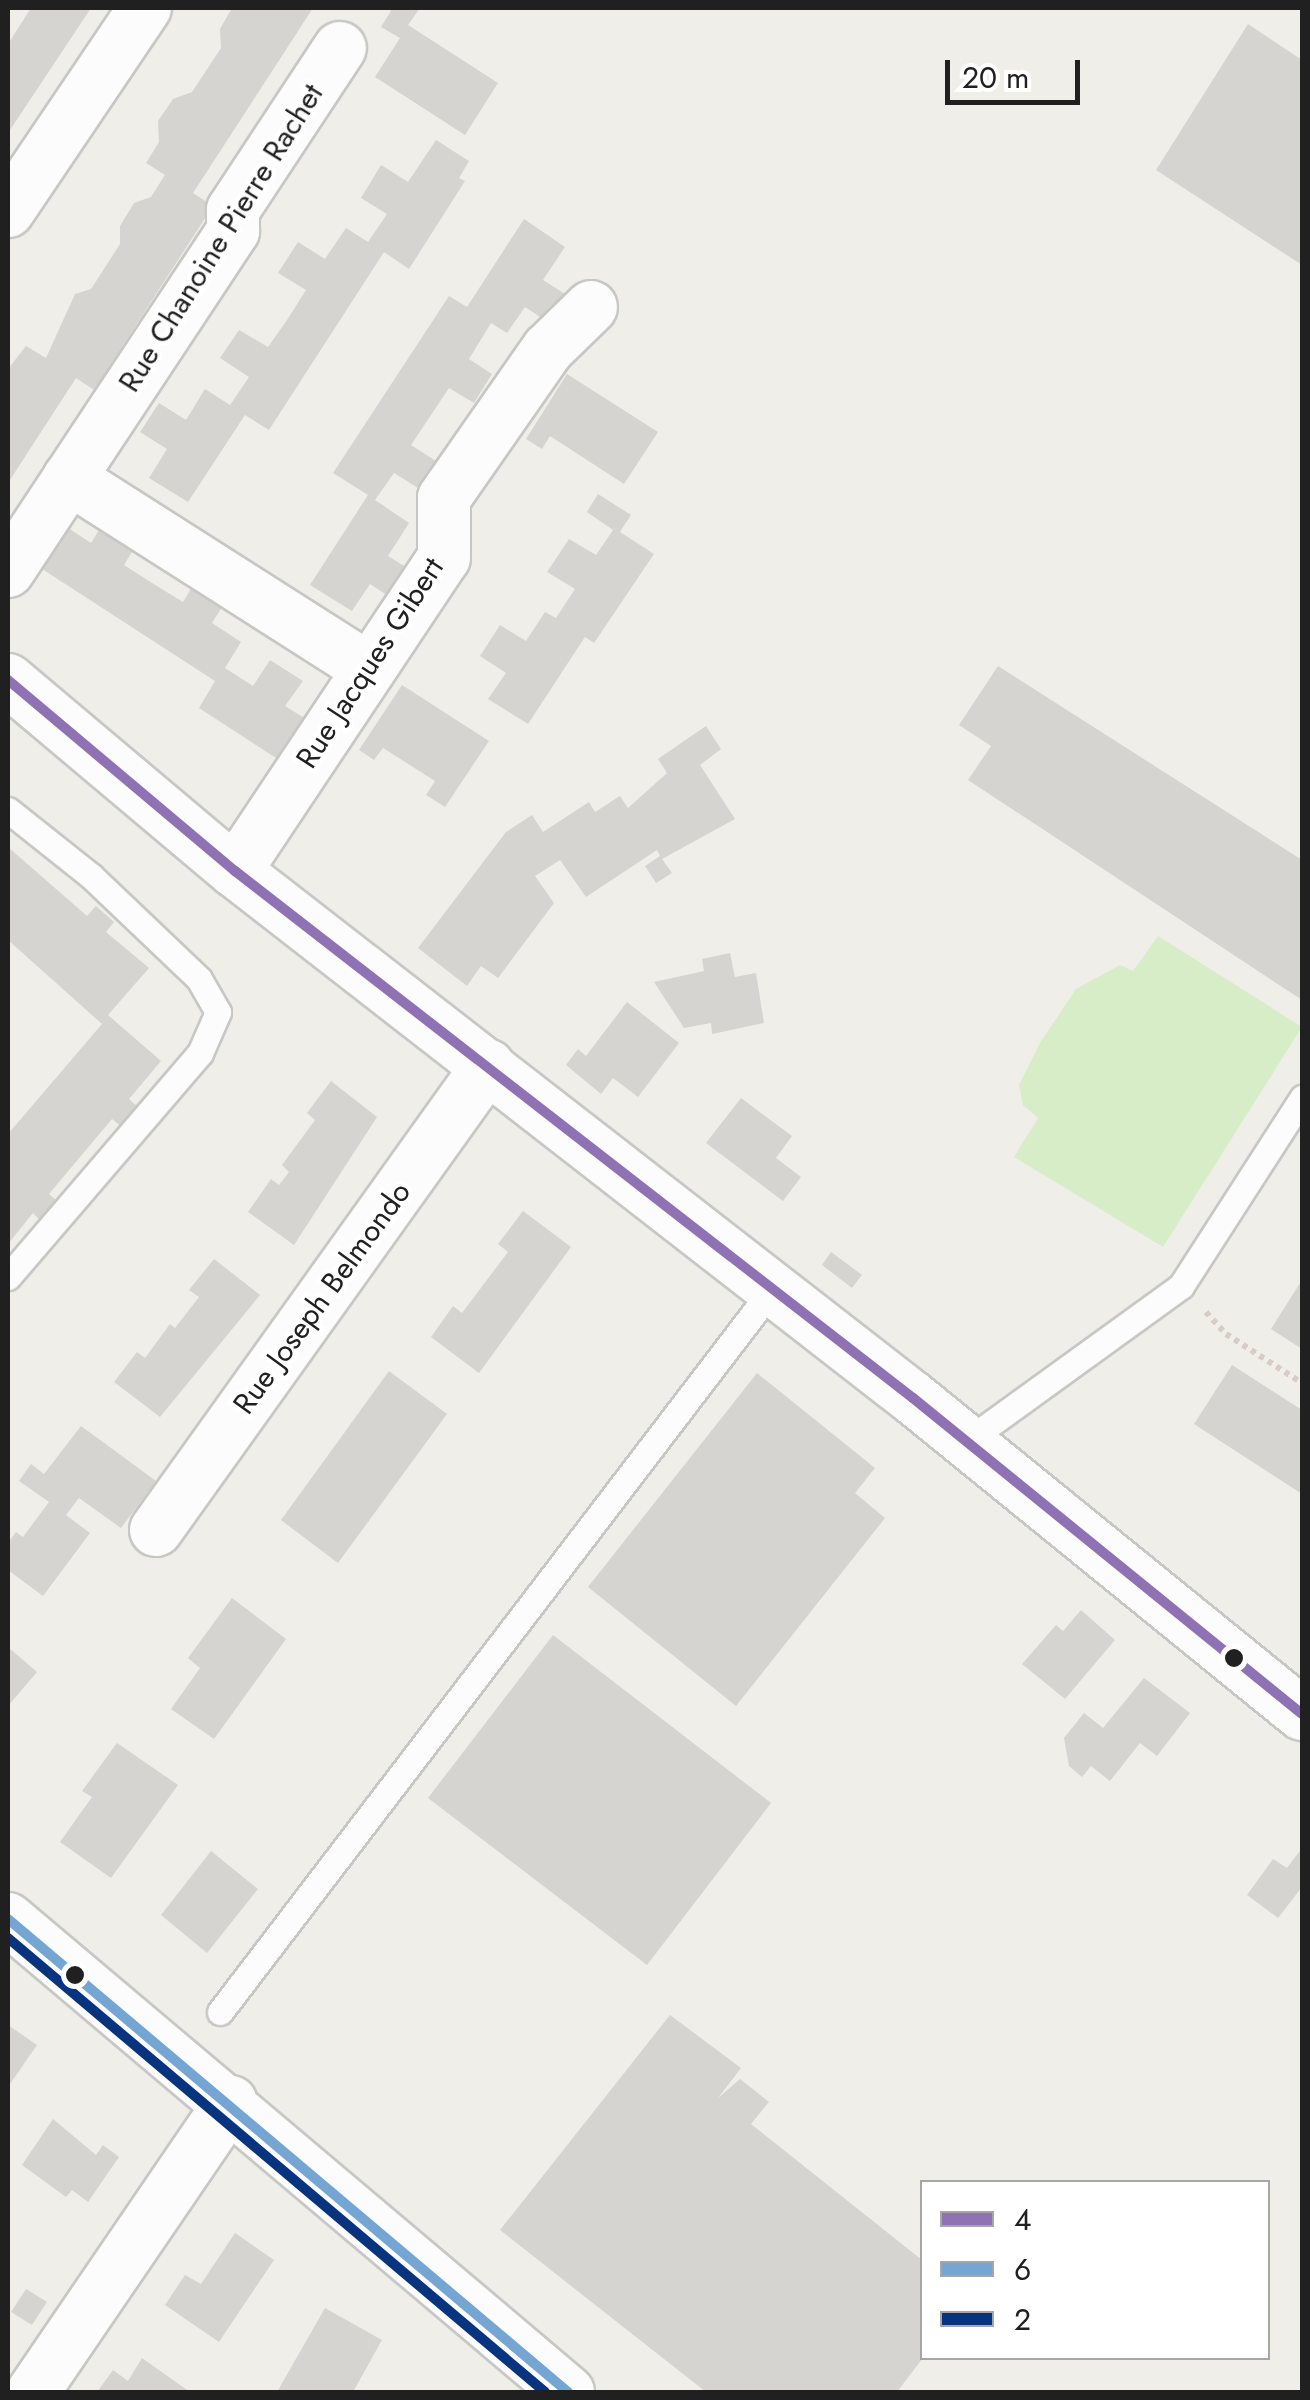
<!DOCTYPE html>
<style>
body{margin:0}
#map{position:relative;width:1310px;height:2400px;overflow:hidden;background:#efeee9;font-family:Jost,sans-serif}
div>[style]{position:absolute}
.grass>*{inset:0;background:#d7edc7}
.building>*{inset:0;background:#d6d4d0}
.path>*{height:6px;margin-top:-3px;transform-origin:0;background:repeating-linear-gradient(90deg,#d8ccc7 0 5px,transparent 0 10px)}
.roads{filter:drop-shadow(2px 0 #c7c7c5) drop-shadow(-2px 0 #c7c7c5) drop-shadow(0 2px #c7c7c5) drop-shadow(0 -2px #c7c7c5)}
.service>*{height:25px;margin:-12.5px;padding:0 12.5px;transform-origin:12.5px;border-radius:12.5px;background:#fdfcfc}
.minor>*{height:52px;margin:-26px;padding:0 26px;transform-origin:26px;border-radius:26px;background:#fdfcfc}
.bus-1>*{height:10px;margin:-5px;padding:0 5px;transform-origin:5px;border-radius:5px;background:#8e72b4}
.bus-2>*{height:10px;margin:-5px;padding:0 5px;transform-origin:5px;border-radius:5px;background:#75a5d3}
.bus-3>*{height:10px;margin:-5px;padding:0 5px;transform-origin:5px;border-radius:5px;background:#07337f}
.dots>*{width:28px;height:28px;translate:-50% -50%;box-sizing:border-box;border:5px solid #fff;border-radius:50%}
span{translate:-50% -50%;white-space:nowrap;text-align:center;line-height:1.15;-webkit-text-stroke:9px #fff;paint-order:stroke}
.street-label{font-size:30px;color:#202020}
.frame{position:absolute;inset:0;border:10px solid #202020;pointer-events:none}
.legend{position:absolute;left:920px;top:2180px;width:350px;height:180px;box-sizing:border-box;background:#fff;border:2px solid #a6a6a6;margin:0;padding:12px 18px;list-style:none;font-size:30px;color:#202020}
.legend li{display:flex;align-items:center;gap:20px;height:50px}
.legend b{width:50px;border:2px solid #a6a6a6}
.scale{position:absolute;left:945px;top:60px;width:135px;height:45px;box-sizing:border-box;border:5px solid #202020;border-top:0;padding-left:12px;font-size:30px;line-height:35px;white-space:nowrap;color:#202020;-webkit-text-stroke:8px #fff;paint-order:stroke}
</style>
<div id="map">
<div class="grass">
<div style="clip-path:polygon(1158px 936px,1302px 1027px,1163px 1247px,1014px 1157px,1038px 1118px,1023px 1105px,1019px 1085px,1041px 1041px,1076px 989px,1120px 965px,1133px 971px)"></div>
</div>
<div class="building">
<div style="clip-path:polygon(31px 8px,91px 8px,8px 133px,8px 44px)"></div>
<div style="clip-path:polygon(232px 8px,313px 8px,193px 193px,213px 206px,94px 390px,76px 378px,8px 483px,8px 369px,26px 346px,46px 358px,75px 294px,91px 289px,120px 244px,120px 226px,134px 203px,151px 197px,165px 175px,146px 163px,159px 142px,158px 121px,173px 99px,192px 92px,221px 48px,220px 29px)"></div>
<div style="clip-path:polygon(386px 8px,420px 8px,408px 25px,498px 83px,465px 135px,375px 77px,400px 38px,381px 27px,391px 11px)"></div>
<div style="clip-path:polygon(1248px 24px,1302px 60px,1302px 265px,1156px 170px)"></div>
<div style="clip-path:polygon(436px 140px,469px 161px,459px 178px,465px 181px,409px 269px,384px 252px,269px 430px,245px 415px,188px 502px,149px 478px,167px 449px,140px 432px,159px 403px,186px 420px,205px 389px,230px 405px,249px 377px,220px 358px,239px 330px,268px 347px,287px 320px,306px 290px,278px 273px,298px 242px,325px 259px,346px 228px,368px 242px,387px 214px,361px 198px,381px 165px,408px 182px)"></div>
<div style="clip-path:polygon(524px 219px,565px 247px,543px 280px,570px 297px,552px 325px,525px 307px,507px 333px,491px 323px,469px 359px,492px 374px,474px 403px,449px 388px,411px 445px,436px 461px,418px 488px,394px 473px,375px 500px,409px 523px,388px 556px,414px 572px,396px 601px,370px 584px,352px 611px,310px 585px,368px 495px,333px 473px,449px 296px,467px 307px)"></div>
<div style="clip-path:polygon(567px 374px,658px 432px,624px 484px,550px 436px,542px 449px,526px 439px)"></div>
<div style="clip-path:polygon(598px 494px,631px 515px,620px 532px,654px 554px,594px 643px,585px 637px,528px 724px,488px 699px,506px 673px,480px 656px,500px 625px,526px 641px,545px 612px,556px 618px,575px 589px,547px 572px,569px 539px,596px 555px,613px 530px,587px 512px)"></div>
<div style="clip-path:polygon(107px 517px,140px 539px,124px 565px,152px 583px,183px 602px,198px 577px,229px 596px,212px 623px,241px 642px,225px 668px,253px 686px,270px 660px,303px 681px,285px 706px,314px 724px,287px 765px,199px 708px,215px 681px,36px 565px,62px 524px,91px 543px)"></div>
<div style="clip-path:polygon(998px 666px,1302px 860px,1302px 1000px,968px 780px,991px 746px,959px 725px)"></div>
<div style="clip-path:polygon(402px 685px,489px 741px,445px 807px,426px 795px,435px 781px,383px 748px,374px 760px,359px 750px)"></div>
<div style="clip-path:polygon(706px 726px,721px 749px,700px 765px,735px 819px,662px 859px,672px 873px,656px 883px,645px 866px,660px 856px,657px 850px,586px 897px,560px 860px,535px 876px,554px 903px,498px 978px,481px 966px,467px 986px,418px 948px,506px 832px,532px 815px,543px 832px,589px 802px,595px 812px,620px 796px,628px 808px,667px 773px,658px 759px)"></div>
<div style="clip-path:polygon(8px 847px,87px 916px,96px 906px,114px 922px,106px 932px,149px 968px,108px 1015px,161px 1061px,129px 1099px,140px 1109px,123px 1128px,112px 1119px,49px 1194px,59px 1203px,43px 1223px,33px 1213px,8px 1244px,8px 1134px,102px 1024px,8px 940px)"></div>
<div style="clip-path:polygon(730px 953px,735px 977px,756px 973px,764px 1023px,712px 1034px,711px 1023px,684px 1028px,654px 982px,704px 971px,702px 959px)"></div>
<div style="clip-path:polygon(627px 1002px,679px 1043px,638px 1097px,613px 1078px,601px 1094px,566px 1065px,578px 1049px,586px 1056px)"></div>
<div style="clip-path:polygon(331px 1081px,377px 1117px,294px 1245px,248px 1212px,271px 1179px,279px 1185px,289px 1172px,282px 1165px,315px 1120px,307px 1113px)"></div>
<div style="clip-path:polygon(741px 1098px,792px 1136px,776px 1158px,801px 1177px,783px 1201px,706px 1143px)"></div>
<div style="clip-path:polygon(523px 1211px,571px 1247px,479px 1373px,431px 1337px,453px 1306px,462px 1313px,508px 1252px,498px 1244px)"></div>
<div style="clip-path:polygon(831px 1252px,862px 1275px,852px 1288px,822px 1265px)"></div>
<div style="clip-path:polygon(214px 1259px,260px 1295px,160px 1417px,114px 1382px,137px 1352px,145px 1358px,170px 1324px,175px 1328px,199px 1297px,189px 1290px)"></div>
<div style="clip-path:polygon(1302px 1280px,1302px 1349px,1271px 1329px)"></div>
<div style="clip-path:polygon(1232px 1365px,1302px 1410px,1302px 1494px,1194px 1424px)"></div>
<div style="clip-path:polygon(389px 1371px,447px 1414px,338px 1563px,281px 1520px)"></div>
<div style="clip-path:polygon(757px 1373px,875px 1468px,855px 1493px,885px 1518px,736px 1706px,588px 1587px)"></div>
<div style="clip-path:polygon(81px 1426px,156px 1481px,121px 1528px,79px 1498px,66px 1515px,90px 1533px,43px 1596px,8px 1570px,8px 1543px,16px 1532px,23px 1537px,49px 1502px,19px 1481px,31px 1464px,44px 1474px)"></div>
<div style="clip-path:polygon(232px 1598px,286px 1639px,214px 1739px,171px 1709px,200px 1668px,188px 1658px)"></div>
<div style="clip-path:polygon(1081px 1610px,1115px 1640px,1065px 1699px,1022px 1664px,1056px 1625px,1063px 1631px)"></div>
<div style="clip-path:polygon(553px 1635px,771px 1803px,647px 1965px,428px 1798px)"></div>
<div style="clip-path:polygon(8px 1647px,37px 1672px,8px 1706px)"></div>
<div style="clip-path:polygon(1144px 1678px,1190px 1713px,1157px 1756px,1140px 1743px,1110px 1781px,1091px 1766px,1082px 1777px,1069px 1766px,1064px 1738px,1084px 1713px,1103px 1728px)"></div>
<div style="clip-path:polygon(117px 1743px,178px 1785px,111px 1878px,60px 1842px,92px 1797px,82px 1791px)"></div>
<div style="clip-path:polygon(1302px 1848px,1302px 1887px,1278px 1918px,1247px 1895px,1273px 1859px,1287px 1868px)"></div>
<div style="clip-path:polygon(211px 1851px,258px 1889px,207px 1953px,161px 1915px)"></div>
<div style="clip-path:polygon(670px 2015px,741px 2068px,718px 2098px,740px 2079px,769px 2102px,751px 2124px,922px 2260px,922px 2359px,897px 2392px,706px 2392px,500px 2230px)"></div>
<div style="clip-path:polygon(8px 2025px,37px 2045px,8px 2087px)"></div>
<div style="clip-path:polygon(53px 2119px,96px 2155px,103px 2145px,119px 2157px,88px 2202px,72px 2190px,66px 2197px,22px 2165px)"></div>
<div style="clip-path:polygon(235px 2233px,274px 2260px,219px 2342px,165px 2305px,185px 2275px,201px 2284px)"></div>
<div style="clip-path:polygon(26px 2289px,47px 2302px,32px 2325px,11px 2312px)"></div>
<div style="clip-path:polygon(325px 2308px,382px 2340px,353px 2392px,277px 2392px)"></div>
<div style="clip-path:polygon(142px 2358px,190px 2392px,97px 2392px,113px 2370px,128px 2381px)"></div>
</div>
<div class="path">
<div style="left:1206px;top:1312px;width:30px;rotate:48deg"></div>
<div style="left:1226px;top:1334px;width:90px;rotate:32.8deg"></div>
</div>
<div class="roads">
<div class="service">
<div style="left:8px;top:810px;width:106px;rotate:38.5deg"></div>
<div style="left:91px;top:876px;width:149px;rotate:43.6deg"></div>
<div style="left:199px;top:979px;width:38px;rotate:60deg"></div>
<div style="left:218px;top:1012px;width:45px;rotate:113.7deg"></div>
<div style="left:200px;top:1053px;width:295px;rotate:130.6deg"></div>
<div style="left:964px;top:1443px;width:268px;rotate:-35.9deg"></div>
<div style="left:1181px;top:1286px;width:224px;rotate:-57.2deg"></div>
<div style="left:220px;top:2012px;width:906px;rotate:-52.62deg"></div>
</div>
<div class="minor">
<div style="left:8px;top:211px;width:245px;rotate:-56deg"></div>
<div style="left:69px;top:478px;width:356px;rotate:32.5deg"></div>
<div style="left:8px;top:571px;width:408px;rotate:-56.5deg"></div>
<div style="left:233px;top:231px;width:21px;rotate:-90deg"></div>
<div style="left:233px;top:210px;width:194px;rotate:-56.6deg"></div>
<div style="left:8px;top:680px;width:297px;rotate:40.1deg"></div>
<div style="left:235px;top:871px;width:859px;rotate:37.86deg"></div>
<div style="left:913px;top:1398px;width:501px;rotate:39.09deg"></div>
<div style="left:235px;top:871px;width:376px;rotate:-56.3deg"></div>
<div style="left:444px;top:558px;width:60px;rotate:-90deg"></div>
<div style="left:444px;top:498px;width:182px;rotate:-55.1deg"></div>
<div style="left:548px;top:349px;width:60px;rotate:-44.3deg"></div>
<div style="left:156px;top:1530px;width:571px;rotate:-54.42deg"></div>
<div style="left:8px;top:1919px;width:733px;rotate:40.19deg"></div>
<div style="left:33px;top:2392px;width:351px;rotate:-55.7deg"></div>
</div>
</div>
<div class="bus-1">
<div style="left:8px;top:680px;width:297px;rotate:40.1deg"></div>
<div style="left:235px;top:871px;width:859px;rotate:37.86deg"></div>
<div style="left:913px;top:1398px;width:501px;rotate:39.09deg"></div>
</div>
<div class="bus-2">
<div style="left:8px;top:1919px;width:733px;rotate:40.19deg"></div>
</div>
<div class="bus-3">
<div style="left:8px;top:1938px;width:703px;rotate:40.21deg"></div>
</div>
<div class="dots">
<div style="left:1234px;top:1658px;background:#202020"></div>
<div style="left:75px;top:1975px;background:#202020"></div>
</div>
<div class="street-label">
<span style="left:221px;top:238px;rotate:-58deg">Rue Chanoine Pierre Rachet</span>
<span style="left:370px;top:663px;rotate:-57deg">Rue Jacques Gibert</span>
<span style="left:322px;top:1298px;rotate:-54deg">Rue Joseph Belmondo</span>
</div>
<div class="frame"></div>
<ul class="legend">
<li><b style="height:12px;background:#8e72b4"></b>4</li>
<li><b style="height:12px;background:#75a5d3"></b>6</li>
<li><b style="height:12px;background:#07337f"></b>2</li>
</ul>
<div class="scale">20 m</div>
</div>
